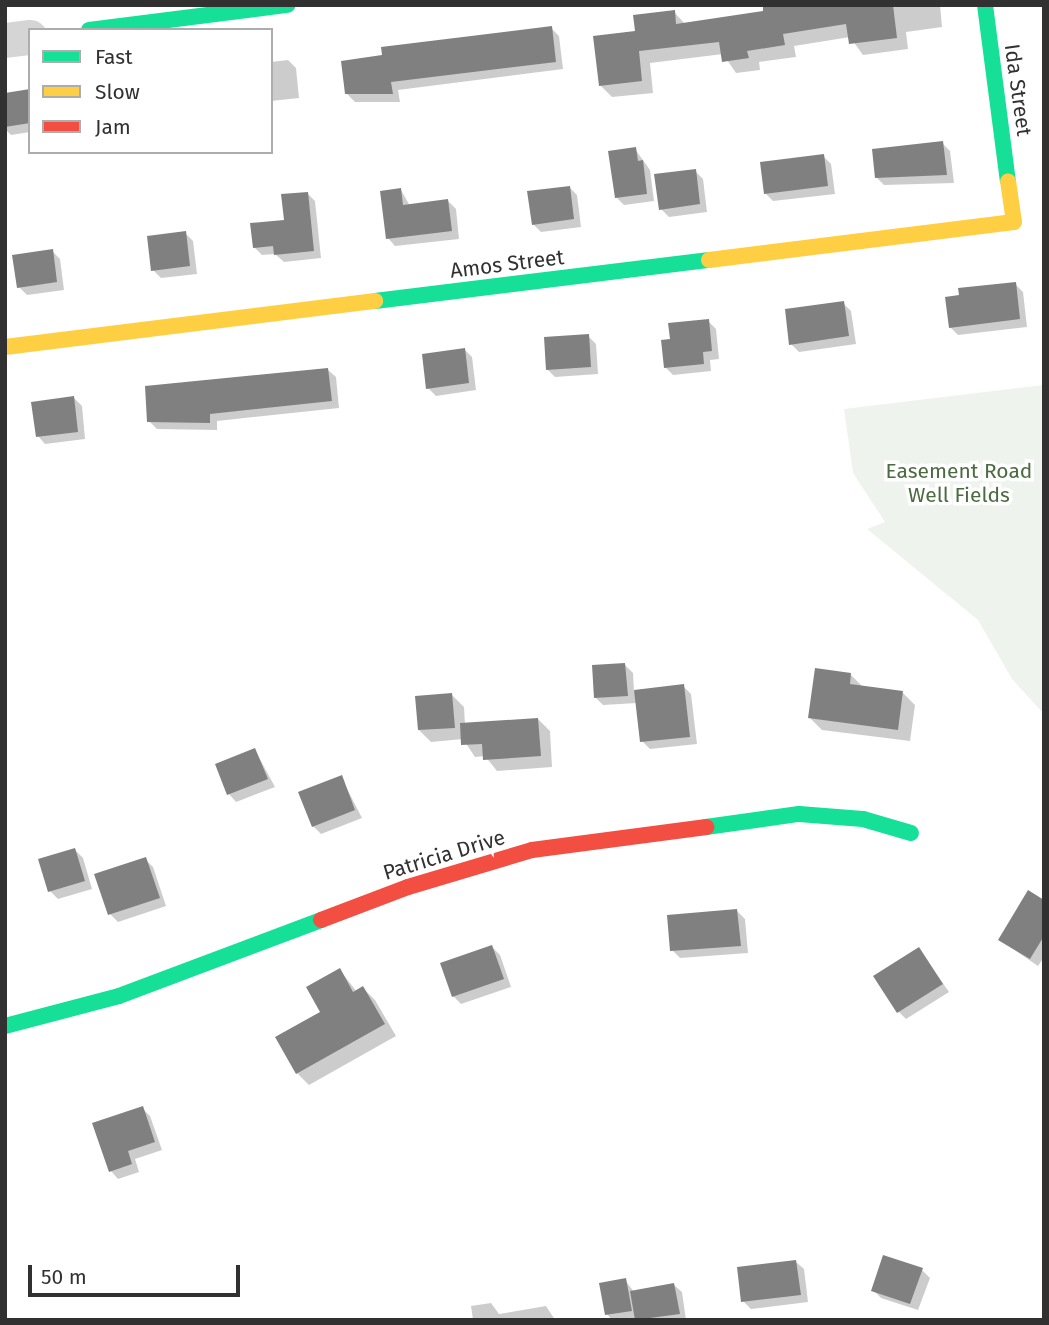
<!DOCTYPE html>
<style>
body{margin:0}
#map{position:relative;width:1049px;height:1325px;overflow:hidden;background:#fff;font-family:"Fira Sans",sans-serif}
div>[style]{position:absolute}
.green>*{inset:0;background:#eff3ed}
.shadow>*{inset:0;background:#0003}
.building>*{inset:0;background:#808080}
.street>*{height:35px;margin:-17.5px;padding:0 17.5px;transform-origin:17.5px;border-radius:17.5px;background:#d5d5d5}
.fast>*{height:16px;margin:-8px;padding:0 8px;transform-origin:8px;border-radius:8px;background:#16e098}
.slow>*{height:16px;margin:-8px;padding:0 8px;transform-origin:8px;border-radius:8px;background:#ffcf43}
.jam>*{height:16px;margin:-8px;padding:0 8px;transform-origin:8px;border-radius:8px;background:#f24e42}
span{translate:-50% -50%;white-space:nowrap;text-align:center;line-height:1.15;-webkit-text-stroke:7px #fff;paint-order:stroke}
.street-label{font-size:21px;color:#313131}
.park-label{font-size:21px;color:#4b6b41}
.frame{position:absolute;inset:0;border:7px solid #313131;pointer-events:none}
.legend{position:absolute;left:28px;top:28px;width:245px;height:126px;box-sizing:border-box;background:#fff;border:2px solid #adadad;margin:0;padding:9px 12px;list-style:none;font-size:21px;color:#313131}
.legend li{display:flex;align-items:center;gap:14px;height:35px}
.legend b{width:35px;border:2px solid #adadad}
.scale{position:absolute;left:28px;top:1265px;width:212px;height:32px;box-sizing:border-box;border:4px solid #313131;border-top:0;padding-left:9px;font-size:21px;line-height:24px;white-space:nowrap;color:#313131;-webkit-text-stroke:5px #fff;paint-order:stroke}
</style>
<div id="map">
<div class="green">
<div style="clip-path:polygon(1044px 385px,1044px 714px,1012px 679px,978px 620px,867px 529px,885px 522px,853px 473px,844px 409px)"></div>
</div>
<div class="shadow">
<div style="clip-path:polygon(765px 5px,940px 5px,942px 27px,906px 32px,908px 49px,863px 55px,850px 37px,794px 46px,796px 57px,759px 62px,760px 70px,736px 73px,723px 54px,650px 63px,653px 93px,612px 97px,600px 85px,637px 33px,674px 12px,686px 25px,765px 12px)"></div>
<div style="clip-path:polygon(551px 28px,559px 36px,563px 69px,398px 90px,400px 102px,355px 102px,347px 94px)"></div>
<div style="clip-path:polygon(288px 60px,296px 68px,299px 98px,271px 101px,271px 62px)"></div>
<div style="clip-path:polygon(30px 91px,30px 132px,11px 135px,5px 129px,5px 95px)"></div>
<div style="clip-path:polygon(942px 143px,950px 151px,954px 183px,884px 185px,876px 177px)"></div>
<div style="clip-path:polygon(635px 149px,650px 170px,654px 201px,624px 205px,616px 197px)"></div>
<div style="clip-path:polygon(823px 156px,831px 164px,835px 194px,773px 201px,765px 193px)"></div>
<div style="clip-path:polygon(695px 171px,703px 179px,707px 212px,669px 217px,661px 209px)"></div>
<div style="clip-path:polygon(569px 187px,577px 195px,581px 227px,541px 232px,533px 224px)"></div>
<div style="clip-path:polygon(401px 190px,410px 206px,448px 201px,456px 209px,459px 239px,395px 246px,388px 238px)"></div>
<div style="clip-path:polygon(307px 193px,315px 201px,321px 258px,284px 262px,275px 254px,262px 255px,254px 247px,286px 222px)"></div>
<div style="clip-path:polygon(185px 233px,193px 241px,197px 274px,161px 278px,153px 270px)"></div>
<div style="clip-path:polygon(52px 251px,60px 259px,64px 290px,27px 295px,19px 287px)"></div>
<div style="clip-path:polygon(1015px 284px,1023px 292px,1027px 327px,958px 335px,950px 327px)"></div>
<div style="clip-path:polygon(843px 303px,851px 311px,856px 344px,799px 352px,791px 344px)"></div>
<div style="clip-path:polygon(708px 321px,716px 329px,719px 359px,710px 360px,711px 371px,673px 375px,665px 367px,672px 341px)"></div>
<div style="clip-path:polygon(588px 336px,596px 344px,598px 374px,555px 377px,547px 369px)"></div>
<div style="clip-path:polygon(464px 349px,472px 357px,476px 390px,436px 396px,428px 388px)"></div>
<div style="clip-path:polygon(328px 370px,336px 377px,339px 408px,217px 421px,217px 430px,157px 429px,149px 421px)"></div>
<div style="clip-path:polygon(74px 398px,82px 406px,85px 439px,45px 444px,38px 436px)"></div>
<div style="clip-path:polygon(625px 665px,633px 673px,634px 692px,683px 686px,691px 694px,697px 744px,650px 749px,642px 741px,637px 703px,603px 705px,595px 697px)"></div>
<div style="clip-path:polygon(851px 675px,864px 688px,903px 693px,915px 705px,910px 741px,822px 730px,810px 718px)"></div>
<div style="clip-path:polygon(452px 695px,464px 707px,465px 725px,538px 719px,550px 731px,552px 767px,497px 771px,485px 756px,475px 757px,463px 739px,431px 742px,419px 730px)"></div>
<div style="clip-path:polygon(255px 750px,275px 787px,236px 802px,229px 794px)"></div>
<div style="clip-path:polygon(341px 777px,362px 818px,321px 834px,313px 826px)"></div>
<div style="clip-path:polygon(75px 850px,83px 858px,92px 889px,58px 899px,50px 891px)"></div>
<div style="clip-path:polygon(145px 859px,153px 867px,166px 906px,118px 922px,110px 914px,97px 875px)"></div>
<div style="clip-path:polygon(1044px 902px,1044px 957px,1038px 966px,1000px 940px)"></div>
<div style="clip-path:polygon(737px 911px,745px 919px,748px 953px,680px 958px,672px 950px)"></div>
<div style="clip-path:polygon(492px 947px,500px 955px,511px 987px,461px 1004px,453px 996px)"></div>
<div style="clip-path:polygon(919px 949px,949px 992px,906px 1019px,898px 1011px)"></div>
<div style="clip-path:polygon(340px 970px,357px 992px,363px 988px,375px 1000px,396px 1036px,309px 1085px,297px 1073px)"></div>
<div style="clip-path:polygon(142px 1108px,150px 1116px,162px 1150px,135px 1159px,139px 1172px,118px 1179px,111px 1171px)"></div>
<div style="clip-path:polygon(796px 1262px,804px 1269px,808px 1302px,751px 1309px,743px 1301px)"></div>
<div style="clip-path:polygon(922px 1270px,930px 1278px,918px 1310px,881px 1298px,873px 1290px)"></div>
<div style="clip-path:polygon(625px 1280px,634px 1292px,674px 1285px,682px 1292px,686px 1320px,612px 1320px,607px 1314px)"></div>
<div style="clip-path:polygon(491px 1303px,499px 1314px,546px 1306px,555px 1320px,473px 1320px,471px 1306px)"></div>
</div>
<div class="building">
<div style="clip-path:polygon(763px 5px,893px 5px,897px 38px,849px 44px,846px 24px,783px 34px,785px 45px,747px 51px,749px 58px,722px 62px,719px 42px,639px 51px,642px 81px,599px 86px,593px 36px,635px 31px,633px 15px,675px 10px,676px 24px,763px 11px)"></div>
<div style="clip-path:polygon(552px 26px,556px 62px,391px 82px,393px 94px,345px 94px,341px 61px,382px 55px,381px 47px)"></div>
<div style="clip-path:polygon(30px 89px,30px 123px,5px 127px,5px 93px)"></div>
<div style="clip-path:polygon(943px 141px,947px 175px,875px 178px,872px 149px)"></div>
<div style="clip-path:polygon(636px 147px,638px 161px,643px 160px,647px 194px,615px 198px,608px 151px)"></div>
<div style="clip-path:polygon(824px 154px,828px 186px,764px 194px,760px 162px)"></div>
<div style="clip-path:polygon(696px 169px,700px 204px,659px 210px,654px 174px)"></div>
<div style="clip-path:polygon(570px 186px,574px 219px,532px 225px,527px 191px)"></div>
<div style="clip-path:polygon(401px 188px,403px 205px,448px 199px,452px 231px,386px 239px,380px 191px)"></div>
<div style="clip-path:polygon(308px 192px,314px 251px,274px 255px,273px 246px,253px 248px,250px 223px,284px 220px,281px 194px)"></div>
<div style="clip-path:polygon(186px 231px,190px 266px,151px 271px,147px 236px)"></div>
<div style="clip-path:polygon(53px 249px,57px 282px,17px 288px,12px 255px)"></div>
<div style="clip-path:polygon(1016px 282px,1020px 319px,949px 328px,945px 297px,959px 295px,958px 288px)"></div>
<div style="clip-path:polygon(844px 301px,849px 336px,789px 345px,785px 309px)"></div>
<div style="clip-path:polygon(709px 319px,712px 351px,703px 352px,704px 364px,664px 368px,661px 340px,670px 339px,668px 323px)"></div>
<div style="clip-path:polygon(589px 334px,591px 367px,546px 370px,544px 337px)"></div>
<div style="clip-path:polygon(465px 348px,469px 383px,426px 389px,422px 354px)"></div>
<div style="clip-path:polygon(328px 368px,332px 401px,210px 414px,210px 423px,147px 422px,145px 386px)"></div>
<div style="clip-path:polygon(74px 396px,78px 432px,36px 437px,31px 402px)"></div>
<div style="clip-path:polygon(625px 663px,628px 696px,594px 698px,592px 665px)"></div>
<div style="clip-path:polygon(815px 668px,851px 673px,850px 684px,903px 691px,898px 730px,808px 718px)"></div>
<div style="clip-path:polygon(684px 684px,690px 737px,640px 742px,634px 690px)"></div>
<div style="clip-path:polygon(452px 693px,455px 728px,418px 730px,415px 696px)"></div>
<div style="clip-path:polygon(538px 718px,541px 756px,483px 760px,482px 744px,461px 745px,460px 723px)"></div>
<div style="clip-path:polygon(255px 748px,268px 779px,227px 795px,215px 764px)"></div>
<div style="clip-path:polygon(342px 775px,355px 810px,312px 827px,298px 792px)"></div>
<div style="clip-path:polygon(75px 848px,85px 881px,48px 892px,38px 859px)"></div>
<div style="clip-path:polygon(146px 857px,160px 898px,108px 915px,94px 874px)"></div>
<div style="clip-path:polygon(1028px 890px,1044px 900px,1044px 936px,1030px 959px,998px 940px)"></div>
<div style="clip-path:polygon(737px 909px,741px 946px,670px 951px,667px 915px)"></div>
<div style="clip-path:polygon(492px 945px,504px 979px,452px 997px,440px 963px)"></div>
<div style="clip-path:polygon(919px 947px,943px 984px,897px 1013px,873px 976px)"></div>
<div style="clip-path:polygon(340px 968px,353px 992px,363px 986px,385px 1024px,296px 1074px,275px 1037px,320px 1012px,306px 987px)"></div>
<div style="clip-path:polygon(143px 1106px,155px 1142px,128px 1151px,132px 1164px,109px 1172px,92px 1123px)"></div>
<div style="clip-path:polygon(883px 1255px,923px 1268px,910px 1304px,871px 1291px)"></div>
<div style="clip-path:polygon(796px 1260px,801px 1295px,741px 1302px,737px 1267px)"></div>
<div style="clip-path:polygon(626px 1278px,632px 1311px,605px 1315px,599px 1283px)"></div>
<div style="clip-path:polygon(674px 1283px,680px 1314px,635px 1320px,630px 1291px)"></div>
</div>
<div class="street">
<div style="left:5px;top:40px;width:25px;rotate:-7deg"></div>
</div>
<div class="fast">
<div style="left:985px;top:5px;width:177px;rotate:82.6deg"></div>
<div style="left:89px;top:30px;width:200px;rotate:-7.2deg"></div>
<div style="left:375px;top:301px;width:337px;rotate:-7deg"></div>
<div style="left:706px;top:827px;width:94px;rotate:-8deg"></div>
<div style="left:799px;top:814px;width:64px;rotate:4.5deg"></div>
<div style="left:863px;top:819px;width:50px;rotate:16.3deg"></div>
<div style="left:5px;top:1026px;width:118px;rotate:-14.7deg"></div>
<div style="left:119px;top:996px;width:216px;rotate:-20.6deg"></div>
</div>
<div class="slow">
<div style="left:709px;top:260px;width:307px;rotate:-7.1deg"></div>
<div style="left:1014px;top:222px;width:41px;rotate:-98.3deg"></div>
<div style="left:5px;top:347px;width:373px;rotate:-7.1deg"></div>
</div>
<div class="jam">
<div style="left:321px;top:920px;width:93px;rotate:-20.8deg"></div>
<div style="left:408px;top:887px;width:129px;rotate:-16.6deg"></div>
<div style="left:532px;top:850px;width:176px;rotate:-7.5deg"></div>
</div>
<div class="street-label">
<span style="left:1018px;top:90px;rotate:82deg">Ida Street</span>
<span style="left:507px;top:264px;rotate:-7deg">Amos Street</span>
<span style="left:444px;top:855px;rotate:-17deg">Patricia Drive</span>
</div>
<div class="park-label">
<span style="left:959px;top:483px">Easement Road<br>Well Fields</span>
</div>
<div class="frame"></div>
<ul class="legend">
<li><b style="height:9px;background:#16e098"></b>Fast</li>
<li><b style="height:9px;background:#ffcf43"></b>Slow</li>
<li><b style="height:9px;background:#f24e42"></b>Jam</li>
</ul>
<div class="scale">50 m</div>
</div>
